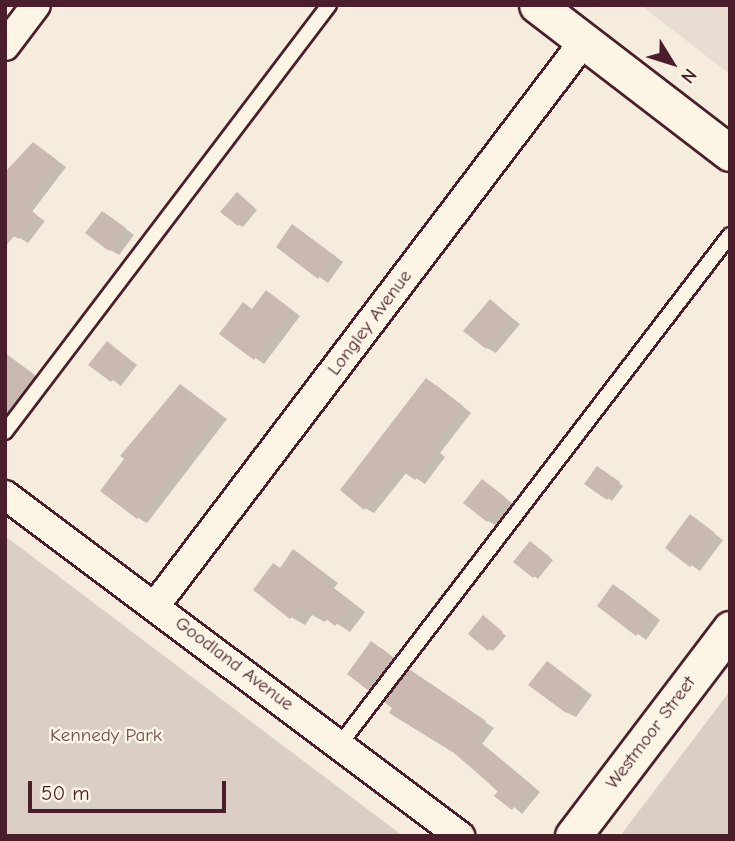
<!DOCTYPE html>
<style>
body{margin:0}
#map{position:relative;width:735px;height:841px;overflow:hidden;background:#f5ecde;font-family:"Comic Neue",sans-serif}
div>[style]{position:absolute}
.built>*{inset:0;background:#e8ddd0}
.green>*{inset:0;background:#dbcec4}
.shadow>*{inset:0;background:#0003}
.building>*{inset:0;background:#cab9b1}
.roads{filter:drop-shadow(2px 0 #4a1f2b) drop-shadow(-2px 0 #4a1f2b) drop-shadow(0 2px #4a1f2b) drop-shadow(0 -2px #4a1f2b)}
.service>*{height:14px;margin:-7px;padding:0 7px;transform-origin:7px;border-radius:7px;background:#fcf5e5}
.minor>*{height:28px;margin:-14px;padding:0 14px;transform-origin:14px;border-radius:14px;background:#fcf5e5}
.tertiary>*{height:35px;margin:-17.5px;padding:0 17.5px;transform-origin:17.5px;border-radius:17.5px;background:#fcf5e5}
span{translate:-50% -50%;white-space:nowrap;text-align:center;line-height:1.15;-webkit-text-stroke:5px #fcf5e5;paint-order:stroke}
.street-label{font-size:19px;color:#4a1f2b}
.park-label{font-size:19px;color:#6e4b51}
.frame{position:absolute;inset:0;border:7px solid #4a1f2b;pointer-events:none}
.north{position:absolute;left:637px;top:28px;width:70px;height:70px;-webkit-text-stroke:5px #fcf5e5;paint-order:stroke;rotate:128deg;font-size:19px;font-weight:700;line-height:28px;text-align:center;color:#4a1f2b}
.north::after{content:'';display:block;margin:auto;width:24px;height:32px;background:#4a1f2b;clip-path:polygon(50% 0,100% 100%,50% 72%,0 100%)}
.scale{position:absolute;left:28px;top:781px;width:198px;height:32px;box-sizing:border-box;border:4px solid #4a1f2b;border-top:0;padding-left:9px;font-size:21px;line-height:24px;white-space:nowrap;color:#4a1f2b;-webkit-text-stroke:5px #fcf5e5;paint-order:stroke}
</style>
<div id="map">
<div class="built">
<div style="clip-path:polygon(640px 5px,730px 5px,730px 74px)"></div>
</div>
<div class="green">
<div style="clip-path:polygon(5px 536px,403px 836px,5px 836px)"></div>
<div style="clip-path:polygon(730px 691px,730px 836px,620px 836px)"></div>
</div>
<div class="shadow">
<div style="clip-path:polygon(42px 149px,66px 167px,32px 212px,45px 221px,28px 243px,15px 235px,5px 247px,5px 175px)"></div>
<div style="clip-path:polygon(241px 197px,257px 210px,243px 227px,239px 225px)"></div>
<div style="clip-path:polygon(111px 218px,134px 235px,119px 255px,110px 250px)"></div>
<div style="clip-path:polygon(302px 232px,343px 262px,328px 283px,278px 247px)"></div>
<div style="clip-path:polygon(276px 298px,300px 316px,264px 364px,221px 334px)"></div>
<div style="clip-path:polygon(490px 301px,520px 324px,496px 353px,487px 348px)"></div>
<div style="clip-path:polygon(116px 349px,137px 365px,121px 386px,91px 364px)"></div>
<div style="clip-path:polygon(5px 363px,17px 363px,42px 381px,11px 423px,5px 420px)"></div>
<div style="clip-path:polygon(436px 385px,471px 413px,440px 453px,445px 457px,425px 484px,407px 472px,374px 513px,365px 508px)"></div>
<div style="clip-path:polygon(180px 386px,227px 419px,147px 523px,138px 518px)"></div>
<div style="clip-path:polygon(602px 471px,623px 486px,612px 501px,587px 483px)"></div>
<div style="clip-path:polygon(492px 487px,514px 505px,497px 526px,488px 521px)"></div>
<div style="clip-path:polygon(699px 522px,723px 540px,700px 571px,667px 548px)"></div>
<div style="clip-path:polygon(534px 545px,553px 560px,538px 579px,515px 562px)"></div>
<div style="clip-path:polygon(294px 551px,338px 583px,334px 588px,365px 612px,350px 632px,328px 618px,325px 622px,312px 615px,305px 625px,291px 617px,281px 569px)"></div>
<div style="clip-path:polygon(623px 591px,660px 620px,646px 640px,599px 605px)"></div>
<div style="clip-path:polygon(487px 620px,506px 636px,493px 651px,489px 649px)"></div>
<div style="clip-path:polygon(381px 648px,402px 664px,379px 694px,370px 689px)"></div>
<div style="clip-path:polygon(547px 663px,592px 695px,576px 717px,566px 712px)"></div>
<div style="clip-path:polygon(419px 677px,494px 728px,482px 744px,540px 792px,522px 814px,455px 752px)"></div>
</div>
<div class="building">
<div style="clip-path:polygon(33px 142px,58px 161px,25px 206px,37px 215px,19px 239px,5px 232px,5px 172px)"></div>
<div style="clip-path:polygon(237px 192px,254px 207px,238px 226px,220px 212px)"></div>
<div style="clip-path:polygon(102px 211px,126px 228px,109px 251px,85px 233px)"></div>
<div style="clip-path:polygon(292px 224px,335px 256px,318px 279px,276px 247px)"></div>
<div style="clip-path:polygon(266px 290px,292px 310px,254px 360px,219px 334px,243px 302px,252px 309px)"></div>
<div style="clip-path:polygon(490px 299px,512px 318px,486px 349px,463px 331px)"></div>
<div style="clip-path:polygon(107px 341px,129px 359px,111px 382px,88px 365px)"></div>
<div style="clip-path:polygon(5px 353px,35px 375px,5px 415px)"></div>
<div style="clip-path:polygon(426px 378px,463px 406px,432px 447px,437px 451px,415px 480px,398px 468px,364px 510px,340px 490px)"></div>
<div style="clip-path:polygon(180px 384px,219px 413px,137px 519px,100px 491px,124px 459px,120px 456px)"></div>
<div style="clip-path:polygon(597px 466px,620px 482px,607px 500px,584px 484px)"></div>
<div style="clip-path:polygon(482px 479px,506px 498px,487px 522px,463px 503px)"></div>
<div style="clip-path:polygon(690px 514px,715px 533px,690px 567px,665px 548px)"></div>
<div style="clip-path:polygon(530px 541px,550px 557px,533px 578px,513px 562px)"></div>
<div style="clip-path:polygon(293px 549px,326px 574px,321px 580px,353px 603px,335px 626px,315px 610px,311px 616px,299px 607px,290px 619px,253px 590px,273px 563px,280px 568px)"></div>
<div style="clip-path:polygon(613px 584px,652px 614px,636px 636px,597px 606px)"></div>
<div style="clip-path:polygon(483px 615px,503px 632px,488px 651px,468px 634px)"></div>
<div style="clip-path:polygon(371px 641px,394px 658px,369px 691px,347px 674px)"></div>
<div style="clip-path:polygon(547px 661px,584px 689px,566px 713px,528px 685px)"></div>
<div style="clip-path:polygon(409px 669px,486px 721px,474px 737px,532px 785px,512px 810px,494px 796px,498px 791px,454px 753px,389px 713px,392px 708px,384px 702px)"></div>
</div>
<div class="roads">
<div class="service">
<div style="left:5px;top:432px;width:536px;rotate:-52.81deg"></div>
<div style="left:340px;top:744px;width:641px;rotate:-52.54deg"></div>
</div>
<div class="minor">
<div style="left:5px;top:46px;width:51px;rotate:-52.9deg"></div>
<div style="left:5px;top:495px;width:569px;rotate:36.85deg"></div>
<div style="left:155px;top:606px;width:709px;rotate:-52.79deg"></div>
</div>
<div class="tertiary">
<div style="left:537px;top:5px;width:243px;rotate:37.5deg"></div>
<div style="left:573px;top:836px;width:260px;rotate:-52.8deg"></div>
</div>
</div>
<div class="street-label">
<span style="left:370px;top:323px;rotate:-53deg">Longley Avenue</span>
<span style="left:234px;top:664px;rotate:37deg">Goodland Avenue</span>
<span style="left:651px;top:733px;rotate:-53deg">Westmoor Street</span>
</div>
<div class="park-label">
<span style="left:106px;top:736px">Kennedy Park</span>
</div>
<div class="frame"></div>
<div class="north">N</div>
<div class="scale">50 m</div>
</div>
